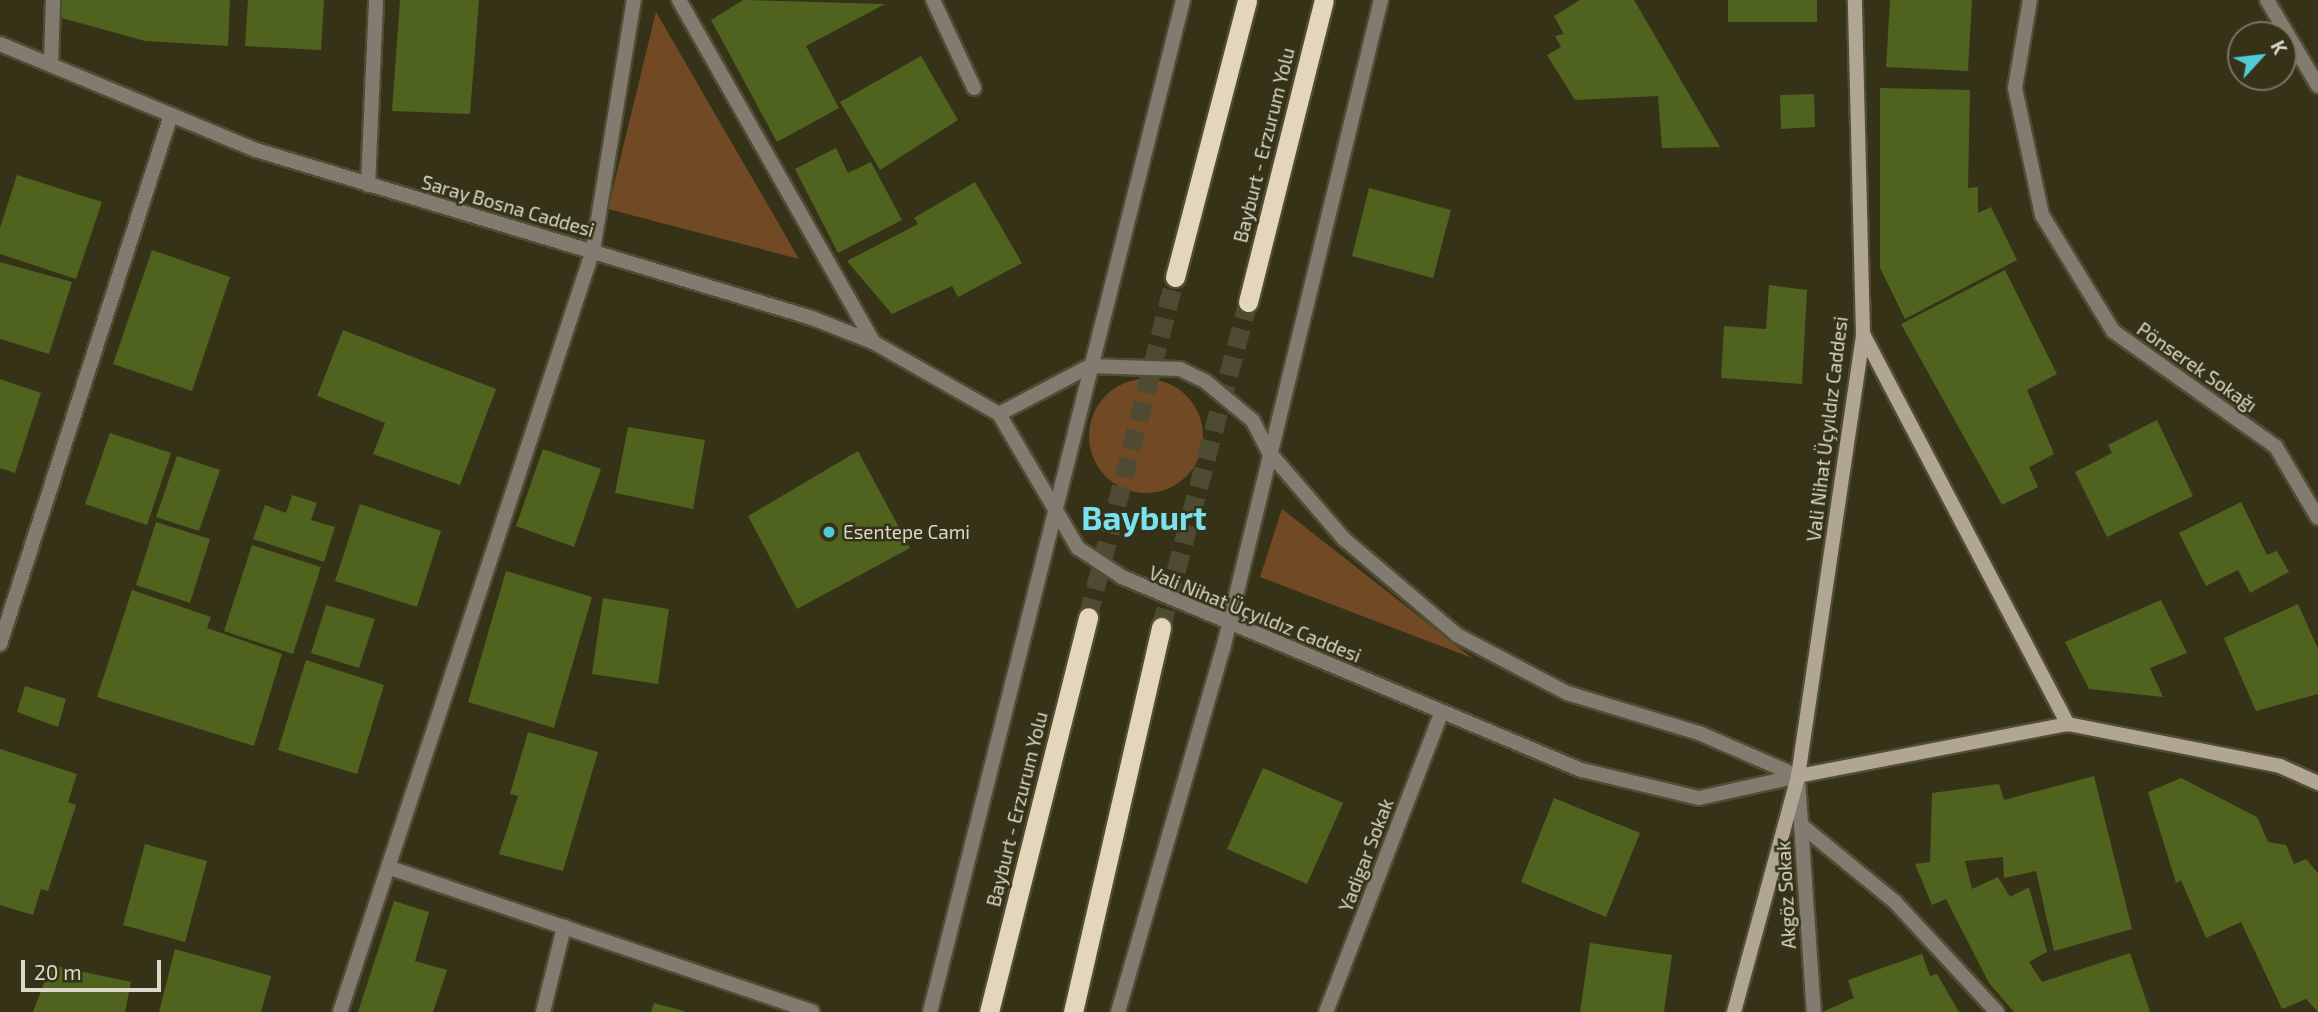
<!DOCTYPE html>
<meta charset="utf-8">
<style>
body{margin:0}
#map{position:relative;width:2318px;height:1012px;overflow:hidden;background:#353217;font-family:"Exo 2",sans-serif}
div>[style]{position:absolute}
.green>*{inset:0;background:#714a25}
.round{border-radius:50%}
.building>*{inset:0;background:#4f631f}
.trunk-tunnel>*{height:19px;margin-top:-9.5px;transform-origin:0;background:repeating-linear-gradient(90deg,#4e4b32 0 19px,transparent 0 29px)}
.roads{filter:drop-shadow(2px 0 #504d34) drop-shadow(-2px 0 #504d34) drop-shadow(0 2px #504d34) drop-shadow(0 -2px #504d34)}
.service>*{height:14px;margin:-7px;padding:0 7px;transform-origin:7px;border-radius:7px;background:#827c70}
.minor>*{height:14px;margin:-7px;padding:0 7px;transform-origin:7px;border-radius:7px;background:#827c70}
.tertiary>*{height:14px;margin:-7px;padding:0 7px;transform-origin:7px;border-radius:7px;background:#827c70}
.secondary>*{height:14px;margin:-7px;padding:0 7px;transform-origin:7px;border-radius:7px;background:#b1a694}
.trunk>*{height:19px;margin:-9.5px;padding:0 9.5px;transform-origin:9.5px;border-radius:9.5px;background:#e4d6bb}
.dots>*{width:19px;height:19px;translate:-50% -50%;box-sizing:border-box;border:4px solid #353217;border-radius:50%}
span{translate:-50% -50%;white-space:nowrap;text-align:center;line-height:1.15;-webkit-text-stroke:5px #353217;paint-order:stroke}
.street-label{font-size:19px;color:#dbd9ca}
.poi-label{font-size:19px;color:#dbd9ca}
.left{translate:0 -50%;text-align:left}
.town-label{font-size:33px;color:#78e2ef;font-weight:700}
.north{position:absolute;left:2227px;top:21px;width:70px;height:70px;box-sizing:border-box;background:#353217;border:2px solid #77755f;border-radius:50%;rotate:63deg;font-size:19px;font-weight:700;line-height:28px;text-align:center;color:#dbd9ca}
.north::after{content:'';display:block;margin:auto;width:24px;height:32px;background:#52cbd9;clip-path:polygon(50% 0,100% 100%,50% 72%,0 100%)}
.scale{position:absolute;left:21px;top:960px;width:140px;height:32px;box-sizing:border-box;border:4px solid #dbd9ca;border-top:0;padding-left:9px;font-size:21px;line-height:24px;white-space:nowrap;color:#dbd9ca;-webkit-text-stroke:5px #353217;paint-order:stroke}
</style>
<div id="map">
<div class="green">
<div style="clip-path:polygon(656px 12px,799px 259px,608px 209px)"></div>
<div class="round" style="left:1089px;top:379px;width:114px;height:114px"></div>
<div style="clip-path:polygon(1282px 509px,1472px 658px,1260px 577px)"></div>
</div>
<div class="building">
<div style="clip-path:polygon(60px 0,230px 0,228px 46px,145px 41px,58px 17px)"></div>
<div style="clip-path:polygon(248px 0,324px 0,321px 50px,245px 46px)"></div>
<div style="clip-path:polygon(400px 0,479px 0,470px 114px,392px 111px)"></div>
<div style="clip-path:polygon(743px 0,885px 4px,806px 46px,839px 108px,777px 142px,711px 20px)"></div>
<div style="clip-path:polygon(1580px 0,1634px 0,1720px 147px,1662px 148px,1658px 96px,1575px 100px,1547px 55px,1561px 47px,1555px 36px,1564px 34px,1554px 16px)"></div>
<div style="clip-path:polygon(1728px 0,1817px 0,1817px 22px,1728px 22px)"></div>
<div style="clip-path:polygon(1890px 0,1972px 0,1968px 71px,1886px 67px)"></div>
<div style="clip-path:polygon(921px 56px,958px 120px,880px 170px,840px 102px)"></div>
<div style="clip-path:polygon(1880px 88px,1970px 90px,1968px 188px,1978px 187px,1978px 213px,1991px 207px,2017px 260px,1905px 319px,1880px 268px)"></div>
<div style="clip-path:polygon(1814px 94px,1815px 127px,1781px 129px,1780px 95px)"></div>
<div style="clip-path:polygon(836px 148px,848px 173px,871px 162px,902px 220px,838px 253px,795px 169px)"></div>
<div style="clip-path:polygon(17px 175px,102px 202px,76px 279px,0 254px,0 228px)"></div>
<div style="clip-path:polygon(975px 182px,1022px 263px,958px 297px,952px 286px,892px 314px,847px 261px,918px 224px,914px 218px)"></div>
<div style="clip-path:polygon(1369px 188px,1451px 210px,1433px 278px,1352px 256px)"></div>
<div style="clip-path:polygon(152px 250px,230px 277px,192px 391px,113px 364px)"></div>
<div style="clip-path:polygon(0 262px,72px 282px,49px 354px,0 339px)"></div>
<div style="clip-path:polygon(2005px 270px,2057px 374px,2027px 390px,2054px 454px,2029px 467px,2038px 487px,2002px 505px,1901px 324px)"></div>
<div style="clip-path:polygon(1769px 285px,1807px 290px,1802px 384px,1721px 378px,1724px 326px,1766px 329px)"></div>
<div style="clip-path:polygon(343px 330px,496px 389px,460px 485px,373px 454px,385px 423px,317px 396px)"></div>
<div style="clip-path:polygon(0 379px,41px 393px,15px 473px,0 468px)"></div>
<div style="clip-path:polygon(2157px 420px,2193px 496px,2107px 537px,2075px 472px,2112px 453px,2108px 445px)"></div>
<div style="clip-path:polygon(628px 427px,705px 440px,693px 509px,615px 493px)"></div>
<div style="clip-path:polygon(110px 433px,171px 453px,147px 525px,85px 504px)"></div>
<div style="clip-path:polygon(543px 449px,601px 469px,574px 547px,516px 526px)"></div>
<div style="clip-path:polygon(858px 451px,910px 548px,797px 609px,748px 516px)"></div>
<div style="clip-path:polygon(177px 456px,220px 470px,199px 531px,156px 517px)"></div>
<div style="clip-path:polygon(292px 495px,317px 503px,311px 520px,335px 527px,324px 562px,253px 539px,265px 505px,286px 513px)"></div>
<div style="clip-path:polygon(2241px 502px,2267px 555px,2277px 551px,2289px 572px,2250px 593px,2238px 570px,2206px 586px,2179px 533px)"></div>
<div style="clip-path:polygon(360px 504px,441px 531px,417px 607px,335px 581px)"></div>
<div style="clip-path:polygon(156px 522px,210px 539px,190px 603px,136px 585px)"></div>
<div style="clip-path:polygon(252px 545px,321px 567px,293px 654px,224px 631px)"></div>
<div style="clip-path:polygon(506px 571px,592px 597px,554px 728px,468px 702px)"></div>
<div style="clip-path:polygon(132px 590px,211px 617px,207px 628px,282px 654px,254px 746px,97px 697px)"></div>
<div style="clip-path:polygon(603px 598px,669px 609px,658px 684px,592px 674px)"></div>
<div style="clip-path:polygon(2161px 600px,2187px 653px,2150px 668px,2163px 697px,2089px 689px,2065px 642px)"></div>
<div style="clip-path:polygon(2298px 604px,2318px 649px,2318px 694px,2256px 711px,2224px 638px)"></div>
<div style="clip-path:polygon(326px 605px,375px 619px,359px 668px,311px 653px)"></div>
<div style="clip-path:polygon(306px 660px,384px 685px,357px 774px,278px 750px)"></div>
<div style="clip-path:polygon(25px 686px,66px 699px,58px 727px,17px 712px)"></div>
<div style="clip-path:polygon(528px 732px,598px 752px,563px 871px,499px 854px,518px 796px,510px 794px)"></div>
<div style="clip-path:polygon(0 749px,77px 774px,68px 802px,76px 805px,48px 891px,41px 889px,33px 915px,0 905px)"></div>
<div style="clip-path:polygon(1263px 768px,1343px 803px,1307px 884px,1227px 849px)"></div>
<div style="clip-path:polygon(2094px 776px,2132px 929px,2054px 951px,2036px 871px,2004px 878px,2003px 857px,1965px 861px,1972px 889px,1998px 877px,2010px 897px,2029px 887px,2047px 952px,2029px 962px,2042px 982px,2130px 953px,2150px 1012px,2014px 1012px,1989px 983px,1946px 899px,1932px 905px,1915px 864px,1930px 862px,1932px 793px,1999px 784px,2004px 800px)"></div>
<div style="clip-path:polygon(2181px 778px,2257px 817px,2268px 842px,2286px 845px,2294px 864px,2306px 859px,2318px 873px,2318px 1012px,2306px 999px,2282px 1009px,2241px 922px,2206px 938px,2181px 880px,2176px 883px,2148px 792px)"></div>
<div style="clip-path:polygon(1554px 798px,1640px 833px,1606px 917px,1521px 882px)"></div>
<div style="clip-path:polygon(145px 844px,207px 861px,185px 942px,123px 925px)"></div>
<div style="clip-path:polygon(394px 901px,429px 912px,415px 961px,447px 970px,433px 1012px,358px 1012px)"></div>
<div style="clip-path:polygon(1590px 943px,1672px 955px,1664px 1012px,1580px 1012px)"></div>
<div style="clip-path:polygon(175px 949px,271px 976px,261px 1012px,159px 1012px)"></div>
<div style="clip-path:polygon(1922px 954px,1930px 976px,1937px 974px,1959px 1012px,1822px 1012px,1854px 998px,1848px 980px)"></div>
<div style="clip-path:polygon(51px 965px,131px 982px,125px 1012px,33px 1012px)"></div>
<div style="clip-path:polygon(654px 1003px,684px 1011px,684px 1012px,651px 1012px)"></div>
</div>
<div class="trunk-tunnel">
<div style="left:1088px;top:617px;width:351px;rotate:-75.6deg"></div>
<div style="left:1161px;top:627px;width:336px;rotate:-75deg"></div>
</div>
<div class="roads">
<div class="service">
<div style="left:390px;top:868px;width:446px;rotate:18.8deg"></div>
</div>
<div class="minor">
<div style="left:679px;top:0;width:393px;rotate:60.4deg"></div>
<div style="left:933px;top:0;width:97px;rotate:65deg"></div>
<div style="left:2030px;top:0;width:89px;rotate:99.7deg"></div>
<div style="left:2015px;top:88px;width:130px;rotate:78deg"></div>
<div style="left:2042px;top:215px;width:136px;rotate:58.5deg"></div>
<div style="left:2113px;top:331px;width:200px;rotate:35.4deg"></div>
<div style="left:2276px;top:447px;width:82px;rotate:59.4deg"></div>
<div style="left:2267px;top:0;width:100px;rotate:59.3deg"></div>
<div style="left:51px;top:64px;width:64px;rotate:-88.2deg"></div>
<div style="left:368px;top:185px;width:185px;rotate:-87.5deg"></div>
<div style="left:0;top:644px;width:556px;rotate:-72.09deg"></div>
<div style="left:1798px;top:780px;width:233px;rotate:86.1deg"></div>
<div style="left:1801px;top:825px;width:122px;rotate:39.3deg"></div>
<div style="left:1895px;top:902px;width:150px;rotate:47.2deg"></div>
<div style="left:340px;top:1012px;width:803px;rotate:-71.63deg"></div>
<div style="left:593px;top:250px;width:253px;rotate:-80.7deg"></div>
<div style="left:543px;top:1012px;width:88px;rotate:-76.1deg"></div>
<div style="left:930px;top:1012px;width:1043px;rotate:-75.96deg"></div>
<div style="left:1118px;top:1012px;width:378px;rotate:-73.9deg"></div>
<div style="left:1223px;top:649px;width:668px;rotate:-76.32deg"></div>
<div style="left:1326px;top:1012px;width:322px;rotate:-68.9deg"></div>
</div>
<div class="tertiary">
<div style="left:0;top:44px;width:277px;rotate:22.5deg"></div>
<div style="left:256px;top:150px;width:581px;rotate:16.81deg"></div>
<div style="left:812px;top:318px;width:66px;rotate:21.5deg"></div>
<div style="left:873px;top:342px;width:145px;rotate:29.7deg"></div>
<div style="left:999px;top:414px;width:156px;rotate:59.5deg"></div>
<div style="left:1078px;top:548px;width:53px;rotate:33.4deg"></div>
<div style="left:1122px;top:577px;width:499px;rotate:22.8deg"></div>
<div style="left:1582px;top:770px;width:120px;rotate:13.5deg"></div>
<div style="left:1699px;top:798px;width:101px;rotate:-12.5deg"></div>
<div style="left:999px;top:414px;width:103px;rotate:-27.8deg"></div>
<div style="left:1090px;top:366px;width:90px;rotate:1.9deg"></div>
<div style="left:1180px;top:369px;width:28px;rotate:26deg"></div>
<div style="left:1205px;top:381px;width:62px;rotate:39.8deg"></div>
<div style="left:1253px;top:421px;width:35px;rotate:63deg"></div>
<div style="left:1269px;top:452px;width:115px;rotate:49.2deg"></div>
<div style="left:1344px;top:539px;width:148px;rotate:40.3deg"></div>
<div style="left:1457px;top:635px;width:124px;rotate:27.8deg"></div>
<div style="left:1567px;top:693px;width:138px;rotate:16.9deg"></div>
<div style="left:1699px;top:733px;width:108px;rotate:23.5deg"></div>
</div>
<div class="secondary">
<div style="left:1863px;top:334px;width:441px;rotate:62.3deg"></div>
<div style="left:1798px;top:776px;width:275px;rotate:-10.9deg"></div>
<div style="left:2068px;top:724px;width:216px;rotate:11.2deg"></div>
<div style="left:2280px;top:766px;width:42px;rotate:24.1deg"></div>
<div style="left:1734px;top:1012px;width:245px;rotate:-74.8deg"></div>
<div style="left:1798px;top:776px;width:447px;rotate:-81.6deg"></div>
<div style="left:1863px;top:334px;width:334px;rotate:-91.4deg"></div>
</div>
<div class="trunk">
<div style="left:1175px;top:277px;width:286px;rotate:-75.4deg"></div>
<div style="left:1248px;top:302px;width:311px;rotate:-75.9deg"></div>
<div style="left:989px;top:1012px;width:407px;rotate:-75.9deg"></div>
<div style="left:1073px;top:1012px;width:395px;rotate:-77.1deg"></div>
</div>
</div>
<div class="dots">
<div style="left:829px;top:532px;background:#52cbd9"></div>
</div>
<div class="street-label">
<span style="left:1264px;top:145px;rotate:-76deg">Bayburt - Erzurum Yolu</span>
<span style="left:508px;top:206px;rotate:16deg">Saray Bosna Caddesi</span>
<span style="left:2197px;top:367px;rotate:35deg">Pönserek Sokağı</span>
<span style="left:1827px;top:429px;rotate:-83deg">Vali Nihat Üçyıldız Caddesi</span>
<span style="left:1255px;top:614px;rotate:22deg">Vali Nihat Üçyıldız Caddesi</span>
<span style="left:1017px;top:809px;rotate:-76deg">Bayburt - Erzurum Yolu</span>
<span style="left:1366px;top:855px;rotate:-69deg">Yadigar Sokak</span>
<span style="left:1786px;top:895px;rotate:-93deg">Akgöz Sokak</span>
</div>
<div class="poi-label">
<span class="left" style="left:843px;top:532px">Esentepe Cami</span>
</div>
<div class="town-label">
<span style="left:1144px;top:518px">Bayburt</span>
</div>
<div class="north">K</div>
<div class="scale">20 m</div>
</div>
